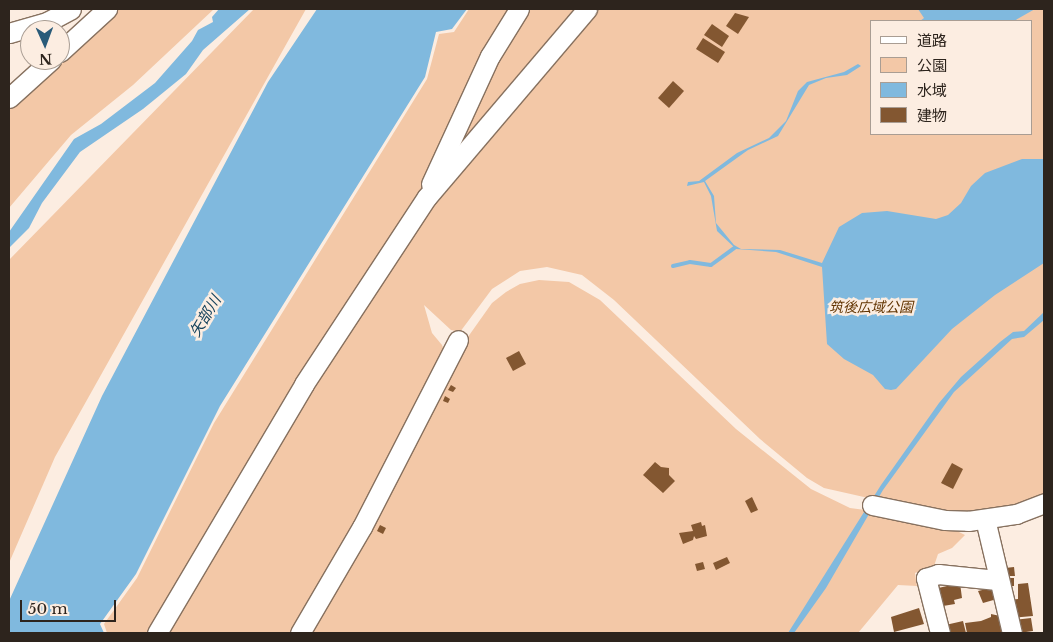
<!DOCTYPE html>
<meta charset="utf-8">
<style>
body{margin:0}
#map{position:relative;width:1053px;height:642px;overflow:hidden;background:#fcede1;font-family:"Libre Baskerville","Noto Sans JP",serif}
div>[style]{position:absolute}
.green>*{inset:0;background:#f3c8a7}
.water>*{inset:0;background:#80b9de}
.stream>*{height:4px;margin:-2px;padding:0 2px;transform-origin:2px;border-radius:2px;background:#80b9de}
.building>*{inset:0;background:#835731}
.roads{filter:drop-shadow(1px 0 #87715f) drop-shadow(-1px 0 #87715f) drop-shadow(0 1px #87715f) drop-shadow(0 -1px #87715f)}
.minor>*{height:19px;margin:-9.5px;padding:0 9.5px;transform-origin:9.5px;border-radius:9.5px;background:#fff}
span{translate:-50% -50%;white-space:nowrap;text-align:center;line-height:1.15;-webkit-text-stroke:5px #fcede1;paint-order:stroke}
.park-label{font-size:14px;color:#623401;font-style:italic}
.water-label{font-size:15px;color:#16435d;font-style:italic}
.frame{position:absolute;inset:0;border:10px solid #2d241d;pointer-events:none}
.legend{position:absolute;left:870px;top:20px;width:162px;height:115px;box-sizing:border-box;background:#fcede1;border:1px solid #a99d93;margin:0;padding:6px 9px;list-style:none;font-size:15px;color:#2d241d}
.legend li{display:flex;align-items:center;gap:10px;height:25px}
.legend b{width:25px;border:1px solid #a99d93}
.north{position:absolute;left:20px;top:20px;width:50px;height:50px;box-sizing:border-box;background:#fcede1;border:1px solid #a99d93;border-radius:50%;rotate:178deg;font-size:14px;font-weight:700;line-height:20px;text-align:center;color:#2d241d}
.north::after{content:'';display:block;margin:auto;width:18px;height:22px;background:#2a5b79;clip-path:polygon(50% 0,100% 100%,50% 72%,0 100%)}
.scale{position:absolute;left:20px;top:600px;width:96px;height:22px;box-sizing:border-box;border:2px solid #2d241d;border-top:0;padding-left:6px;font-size:15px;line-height:18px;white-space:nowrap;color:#2d241d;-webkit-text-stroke:4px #fcede1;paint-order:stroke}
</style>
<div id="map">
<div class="green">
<div style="clip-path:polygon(111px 9px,214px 9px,133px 85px,71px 135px,9px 208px,9px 109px)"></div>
<div style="clip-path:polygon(254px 9px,306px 9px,55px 457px,9px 563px,9px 260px)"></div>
<div style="clip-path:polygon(evenodd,469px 9px,1044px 9px,1044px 498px,966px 520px,824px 488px,807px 478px,760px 439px,614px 300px,582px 275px,547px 267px,520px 271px,492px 289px,460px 332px,451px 330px,424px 305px,432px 333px,442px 345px,445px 354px,453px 358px,492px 303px,506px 292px,520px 284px,539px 280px,569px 282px,600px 300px,736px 429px,811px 489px,850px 508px,888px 513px,953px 529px,965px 535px,952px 548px,938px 554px,934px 566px,915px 573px,917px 586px,898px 585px,858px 633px,107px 633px,104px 624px,137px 578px,214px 423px,427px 79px,439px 34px,454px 32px,469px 9px,872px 21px,1032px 21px,1032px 134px,872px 134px,872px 21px)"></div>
</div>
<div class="water">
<div style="clip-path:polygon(219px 9px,250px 9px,203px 50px,186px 74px,143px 109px,80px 152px,42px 203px,29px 228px,9px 248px,9px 232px,74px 139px,101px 124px,155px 83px,192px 41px,198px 30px,213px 22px,212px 17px)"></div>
<div style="clip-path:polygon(317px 9px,467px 9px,452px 29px,436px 32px,425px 77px,220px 406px,136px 574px,100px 624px,104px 633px,9px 633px,9px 601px,102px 396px,268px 82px)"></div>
<div style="clip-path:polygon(918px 9px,1035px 9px,1014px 21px,920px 21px,924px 18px)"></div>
<div style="clip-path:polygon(858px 64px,861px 66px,847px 75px,826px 78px,809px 85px,778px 136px,748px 150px,705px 181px,714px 196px,716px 223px,734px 245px,741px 249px,780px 250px,822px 263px,839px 227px,862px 213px,887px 211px,936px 219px,948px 215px,961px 203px,971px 186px,985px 173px,1022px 159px,1044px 159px,1044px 263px,995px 295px,952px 329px,896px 389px,891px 390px,885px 389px,873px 375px,844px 359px,827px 344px,822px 267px,776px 252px,736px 249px,717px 231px,711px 196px,704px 182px,687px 186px,688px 182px,699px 181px,737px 153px,769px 138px,786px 121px,798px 91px,807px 82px,844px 72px)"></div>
<div style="clip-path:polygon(1044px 312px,1044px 320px,1024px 337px,1012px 339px,954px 392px,883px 490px,826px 588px,794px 633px,788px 633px,881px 485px,939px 403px,961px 377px,1000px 342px,1013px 332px,1024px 331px)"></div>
</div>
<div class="stream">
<div style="left:673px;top:266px;width:17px;rotate:-13deg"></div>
<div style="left:690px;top:262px;width:21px;rotate:8deg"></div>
<div style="left:711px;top:265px;width:29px;rotate:-36deg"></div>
</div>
<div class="building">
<div style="clip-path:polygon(735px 13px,749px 17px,738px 34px,726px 26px)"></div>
<div style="clip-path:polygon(712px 24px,729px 36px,722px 47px,704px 35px)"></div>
<div style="clip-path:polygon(703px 38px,725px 52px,718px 63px,696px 49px)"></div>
<div style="clip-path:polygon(673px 81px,684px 91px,669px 108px,658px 98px)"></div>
<div style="clip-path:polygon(519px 351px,526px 364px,513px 371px,506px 358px)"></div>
<div style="clip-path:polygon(451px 385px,456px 388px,453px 392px,448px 390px)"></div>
<div style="clip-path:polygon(445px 396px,450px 399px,448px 403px,443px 401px)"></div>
<div style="clip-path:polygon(655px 462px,661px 467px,669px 468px,669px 475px,675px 481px,663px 493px,643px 475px)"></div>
<div style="clip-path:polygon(952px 463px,963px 469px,953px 489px,941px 483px)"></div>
<div style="clip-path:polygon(752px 497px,758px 510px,751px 513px,745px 501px)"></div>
<div style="clip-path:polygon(701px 522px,702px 526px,705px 525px,707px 536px,696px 539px,694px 536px,693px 540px,683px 544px,679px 533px,693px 531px,691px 525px)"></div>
<div style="clip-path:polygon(380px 525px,386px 528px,383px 534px,377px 531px)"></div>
<div style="clip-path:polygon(727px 557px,730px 563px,716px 570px,713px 563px)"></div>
<div style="clip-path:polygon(703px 562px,705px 569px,697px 571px,695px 564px)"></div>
<div style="clip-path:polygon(1014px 567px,1015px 576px,1005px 576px,1005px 568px)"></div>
<div style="clip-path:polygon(1005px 578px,1014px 578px,1014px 586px,1005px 586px)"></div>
<div style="clip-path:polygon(960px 583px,962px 598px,954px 600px,955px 604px,937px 607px,934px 589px)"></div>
<div style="clip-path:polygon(1028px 583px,1033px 616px,1011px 618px,1010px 600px,1018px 599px,1018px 584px)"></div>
<div style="clip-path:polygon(995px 587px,997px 599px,983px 603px,978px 591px)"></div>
<div style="clip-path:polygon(919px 608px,924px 624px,894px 632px,891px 617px)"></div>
<div style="clip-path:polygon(991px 614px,1000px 616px,1004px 633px,967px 633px,965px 623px,981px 621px,991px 617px)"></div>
<div style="clip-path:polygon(1031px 618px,1033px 631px,1019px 633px,1013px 620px)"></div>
<div style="clip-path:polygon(963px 621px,966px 633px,943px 633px,941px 626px)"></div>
</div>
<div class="roads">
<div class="minor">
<div style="left:9px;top:33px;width:40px;rotate:-16deg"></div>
<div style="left:47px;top:22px;width:27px;rotate:-28deg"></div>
<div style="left:60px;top:52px;width:64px;rotate:-42.5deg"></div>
<div style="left:9px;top:98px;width:57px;rotate:-42.1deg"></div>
<div style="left:431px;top:184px;width:141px;rotate:-65.3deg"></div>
<div style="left:490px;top:56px;width:55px;rotate:-58.3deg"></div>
<div style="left:872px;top:505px;width:75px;rotate:11.6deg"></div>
<div style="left:945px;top:520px;width:23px;rotate:2deg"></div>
<div style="left:968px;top:521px;width:49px;rotate:-8.3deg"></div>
<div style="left:1016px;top:514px;width:30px;rotate:-21deg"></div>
<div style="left:985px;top:519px;width:117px;rotate:76.7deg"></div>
<div style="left:157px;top:633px;width:289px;rotate:-59.4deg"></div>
<div style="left:304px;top:384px;width:224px;rotate:-56.7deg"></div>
<div style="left:427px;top:197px;width:247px;rotate:-49.6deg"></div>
<div style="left:300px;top:633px;width:123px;rotate:-59.7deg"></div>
<div style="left:362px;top:527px;width:210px;rotate:-62.8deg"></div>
<div style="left:940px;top:633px;width:57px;rotate:-104.3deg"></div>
<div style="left:926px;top:578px;width:13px;rotate:-18deg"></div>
<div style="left:938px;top:574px;width:59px;rotate:5.8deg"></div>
</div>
</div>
<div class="park-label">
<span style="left:871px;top:307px">筑後広域公園</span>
</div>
<div class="water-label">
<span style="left:205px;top:316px;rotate:-59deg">矢部川</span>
</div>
<div class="frame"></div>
<ul class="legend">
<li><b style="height:6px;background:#fff"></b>道路</li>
<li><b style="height:14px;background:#f3c8a7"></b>公園</li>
<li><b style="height:14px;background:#80b9de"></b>水域</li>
<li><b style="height:14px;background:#835731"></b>建物</li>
</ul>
<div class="north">N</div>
<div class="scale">50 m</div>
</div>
